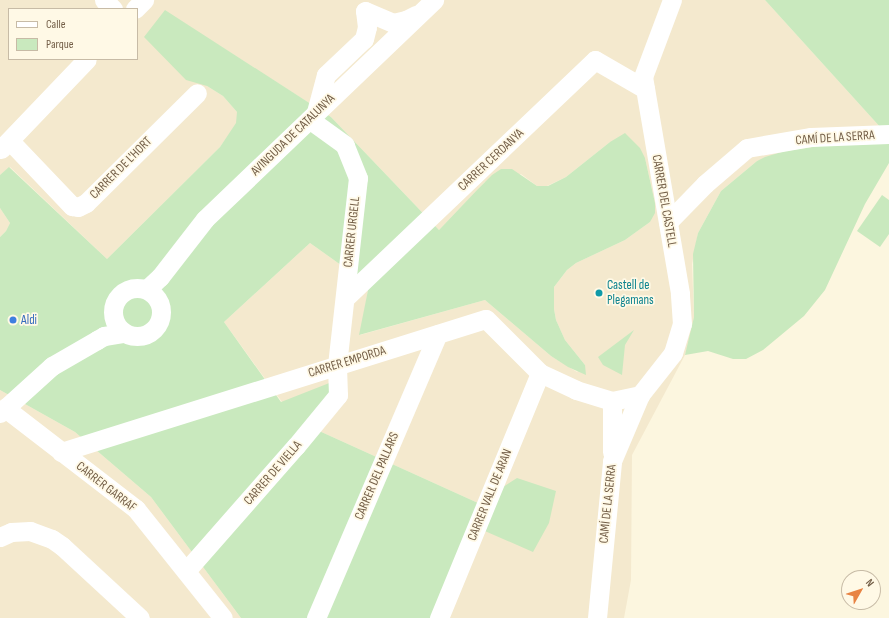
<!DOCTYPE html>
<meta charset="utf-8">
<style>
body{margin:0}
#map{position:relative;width:889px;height:618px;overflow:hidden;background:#fcf6df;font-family:"Sofia Sans Condensed",sans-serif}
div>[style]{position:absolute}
.residential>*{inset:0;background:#f4e9ce}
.green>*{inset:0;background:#c9e9be}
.minor>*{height:19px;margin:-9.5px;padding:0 9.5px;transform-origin:9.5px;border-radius:9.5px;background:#fff}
.minor>.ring{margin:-9.5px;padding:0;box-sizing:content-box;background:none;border:19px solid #fff;border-radius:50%}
.dots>*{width:11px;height:11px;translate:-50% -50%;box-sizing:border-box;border:2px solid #fff9e6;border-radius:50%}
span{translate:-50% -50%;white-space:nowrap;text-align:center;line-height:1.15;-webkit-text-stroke:3.5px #fff9e6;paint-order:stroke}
.street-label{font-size:13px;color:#735e47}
.culture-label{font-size:13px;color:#0d838f}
.left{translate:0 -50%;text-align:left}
.shop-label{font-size:13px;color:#366cbe}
.legend{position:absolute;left:8px;top:8px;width:130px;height:52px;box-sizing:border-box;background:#fff9e6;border:1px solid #c7bba6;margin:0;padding:5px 7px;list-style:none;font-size:12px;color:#735e47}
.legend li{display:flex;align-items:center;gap:8px;height:20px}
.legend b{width:20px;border:1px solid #c7bba6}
.north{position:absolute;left:841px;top:570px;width:40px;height:40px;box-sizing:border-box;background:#fff9e6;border:1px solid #c7bba6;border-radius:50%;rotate:51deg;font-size:11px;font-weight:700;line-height:16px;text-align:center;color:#735e47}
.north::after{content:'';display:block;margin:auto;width:14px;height:18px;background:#e88343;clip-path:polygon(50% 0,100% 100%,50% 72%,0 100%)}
</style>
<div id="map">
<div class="residential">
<div style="clip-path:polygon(evenodd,0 0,765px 0,881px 128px,827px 145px,785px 151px,757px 161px,721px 191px,698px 233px,692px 264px,694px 317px,688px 346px,685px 355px,632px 455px,631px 580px,624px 618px,432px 618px,478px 503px,317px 430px,282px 402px,224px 322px,310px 243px,369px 285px,360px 335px,485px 300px,551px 356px,577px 372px,585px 365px,565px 340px,556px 320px,554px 309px,554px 287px,567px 270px,576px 263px,625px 240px,650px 222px,655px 203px,645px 158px,610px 142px,566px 177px,547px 186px,537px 186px,521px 174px,485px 182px,439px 230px,331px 117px,165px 11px,207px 86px,223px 96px,237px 112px,237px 123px,220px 147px,107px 259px,10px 167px,0 175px,0 0,9px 9px,137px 9px,137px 59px,9px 59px,9px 9px)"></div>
<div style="clip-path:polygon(0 208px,10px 223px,6px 231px,0 237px)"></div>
<div style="clip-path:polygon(0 390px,75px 432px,151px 497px,241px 618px,0 618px)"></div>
</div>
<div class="green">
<div style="clip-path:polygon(765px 0,889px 0,889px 163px,865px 204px,825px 290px,804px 316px,763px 350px,746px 359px,733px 359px,708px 351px,685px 355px,694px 317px,693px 254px,698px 233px,721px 191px,757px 161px,765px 157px,785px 151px,827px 145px,881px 128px)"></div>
<div style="clip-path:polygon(165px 10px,331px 117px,439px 230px,478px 189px,492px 175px,501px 169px,512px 169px,537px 186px,548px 186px,566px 177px,610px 142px,625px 133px,640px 148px,645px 158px,655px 203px,655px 213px,650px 222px,625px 240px,576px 263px,567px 270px,554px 287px,554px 309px,556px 320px,565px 340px,585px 365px,586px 375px,568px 367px,551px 356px,485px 300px,359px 335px,369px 285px,310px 243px,224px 322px,281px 402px,342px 378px,317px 430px,478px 503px,517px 478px,556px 491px,549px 523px,533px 552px,471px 525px,432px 618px,241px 618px,151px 497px,75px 432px,0 390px,0 237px,6px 231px,10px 223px,0 208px,0 175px,9px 167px,107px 259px,220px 147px,236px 123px,237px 112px,223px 96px,207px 86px,186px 80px,144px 37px)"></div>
<div style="clip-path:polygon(882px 195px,889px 200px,889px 234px,880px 247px,857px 231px)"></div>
<div style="clip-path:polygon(634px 330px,625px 345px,622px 375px,603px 365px,598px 357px)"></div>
</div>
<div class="minor">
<div style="left:104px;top:0;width:13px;rotate:45deg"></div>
<div style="left:135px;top:9px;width:13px;rotate:-45deg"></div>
<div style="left:365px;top:11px;width:30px;rotate:23deg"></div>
<div style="left:393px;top:23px;width:13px;rotate:-13deg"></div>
<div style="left:406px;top:20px;width:11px;rotate:-27deg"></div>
<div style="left:316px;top:112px;width:38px;rotate:-75deg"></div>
<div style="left:326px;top:75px;width:52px;rotate:-43.5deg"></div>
<div style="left:364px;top:39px;width:12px;rotate:-76deg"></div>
<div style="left:367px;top:27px;width:16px;rotate:-97deg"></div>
<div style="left:10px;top:141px;width:90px;rotate:46.4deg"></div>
<div style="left:72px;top:206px;width:6px;rotate:9deg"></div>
<div style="left:78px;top:207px;width:9px;rotate:-27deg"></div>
<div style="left:86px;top:203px;width:156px;rotate:-44.7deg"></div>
<div style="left:1px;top:149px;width:124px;rotate:-46.3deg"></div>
<div style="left:668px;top:222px;width:53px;rotate:-45.8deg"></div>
<div style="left:705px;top:184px;width:55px;rotate:-40.6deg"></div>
<div style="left:747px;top:148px;width:65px;rotate:-9.8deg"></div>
<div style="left:811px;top:137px;width:78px;rotate:-2.2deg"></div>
<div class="ring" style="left:113px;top:288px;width:29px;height:29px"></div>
<div style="left:147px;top:289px;width:18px;rotate:-43deg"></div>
<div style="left:160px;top:277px;width:73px;rotate:-52.2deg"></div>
<div style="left:205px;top:219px;width:317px;rotate:-43.7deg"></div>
<div style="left:345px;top:298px;width:345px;rotate:-43.6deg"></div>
<div style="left:595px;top:60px;width:58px;rotate:30.1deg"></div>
<div style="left:612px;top:401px;width:51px;rotate:90deg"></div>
<div style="left:5px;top:408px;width:165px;rotate:37.6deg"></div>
<div style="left:136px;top:509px;width:139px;rotate:51.4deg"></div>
<div style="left:0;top:413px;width:70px;rotate:-42.1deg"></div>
<div style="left:52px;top:366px;width:52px;rotate:-30deg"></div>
<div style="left:97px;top:340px;width:8px;rotate:-30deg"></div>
<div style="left:104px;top:336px;width:20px;rotate:-9deg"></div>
<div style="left:61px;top:452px;width:445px;rotate:-17.4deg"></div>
<div style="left:486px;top:319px;width:76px;rotate:45deg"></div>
<div style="left:540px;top:373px;width:40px;rotate:25deg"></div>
<div style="left:576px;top:390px;width:38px;rotate:17deg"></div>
<div style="left:612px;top:401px;width:29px;rotate:-12deg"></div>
<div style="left:0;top:537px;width:12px;rotate:-24deg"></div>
<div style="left:11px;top:532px;width:19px;rotate:-3deg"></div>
<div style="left:30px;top:531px;width:23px;rotate:20deg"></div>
<div style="left:52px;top:539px;width:12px;rotate:35deg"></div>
<div style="left:62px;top:546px;width:106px;rotate:42.7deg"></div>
<div style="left:186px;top:571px;width:167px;rotate:-48.7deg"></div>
<div style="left:296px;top:446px;width:66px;rotate:-50.5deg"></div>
<div style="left:338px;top:395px;width:30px;rotate:-92deg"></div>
<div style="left:337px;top:365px;width:188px;rotate:-83.6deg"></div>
<div style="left:358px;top:178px;width:35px;rotate:-112deg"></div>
<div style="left:345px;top:145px;width:44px;rotate:-144.2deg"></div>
<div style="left:316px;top:618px;width:309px;rotate:-66.8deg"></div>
<div style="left:439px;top:618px;width:265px;rotate:-67.6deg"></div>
<div style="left:597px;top:618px;width:158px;rotate:-84.5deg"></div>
<div style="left:612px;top:461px;width:72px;rotate:-67deg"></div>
<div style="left:640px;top:395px;width:53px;rotate:-51.8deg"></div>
<div style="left:673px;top:353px;width:30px;rotate:-73deg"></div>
<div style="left:682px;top:324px;width:31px;rotate:-94deg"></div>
<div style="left:680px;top:293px;width:219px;rotate:-99.7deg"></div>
<div style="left:643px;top:77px;width:82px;rotate:-69.4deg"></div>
</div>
<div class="dots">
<div style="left:599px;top:293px;background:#0f9aa8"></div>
<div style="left:13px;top:320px;background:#3f7fe0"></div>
</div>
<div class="street-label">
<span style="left:293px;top:135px;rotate:-44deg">AVINGUDA DE CATALUNYA</span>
<span style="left:835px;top:138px;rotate:-4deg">CAMÍ DE LA SERRA</span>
<span style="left:491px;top:160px;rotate:-43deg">CARRER CERDANYA</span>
<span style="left:121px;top:168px;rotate:-45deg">CARRER DE L'HORT</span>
<span style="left:664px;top:201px;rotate:80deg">CARRER DEL CASTELL</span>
<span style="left:352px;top:232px;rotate:-84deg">CARRER URGELL</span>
<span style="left:347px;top:362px;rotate:-17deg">CARRER EMPORDA</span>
<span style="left:273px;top:473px;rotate:-49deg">CARRER DE VIELLA</span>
<span style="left:377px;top:476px;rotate:-67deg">CARRER DEL PALLARS</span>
<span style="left:106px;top:487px;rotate:38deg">CARRER GARRAF</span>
<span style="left:490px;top:495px;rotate:-68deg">CARRER VALL DE ARAN</span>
<span style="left:608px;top:504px;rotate:-84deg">CAMÍ DE LA SERRA</span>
</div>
<div class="culture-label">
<span class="left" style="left:607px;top:293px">Castell de<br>Plegamans</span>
</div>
<div class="shop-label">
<span class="left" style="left:21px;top:320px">Aldi</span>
</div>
<ul class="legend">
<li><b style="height:5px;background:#fff"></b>Calle</li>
<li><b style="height:11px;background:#c9e9be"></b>Parque</li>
</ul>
<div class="north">N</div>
</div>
